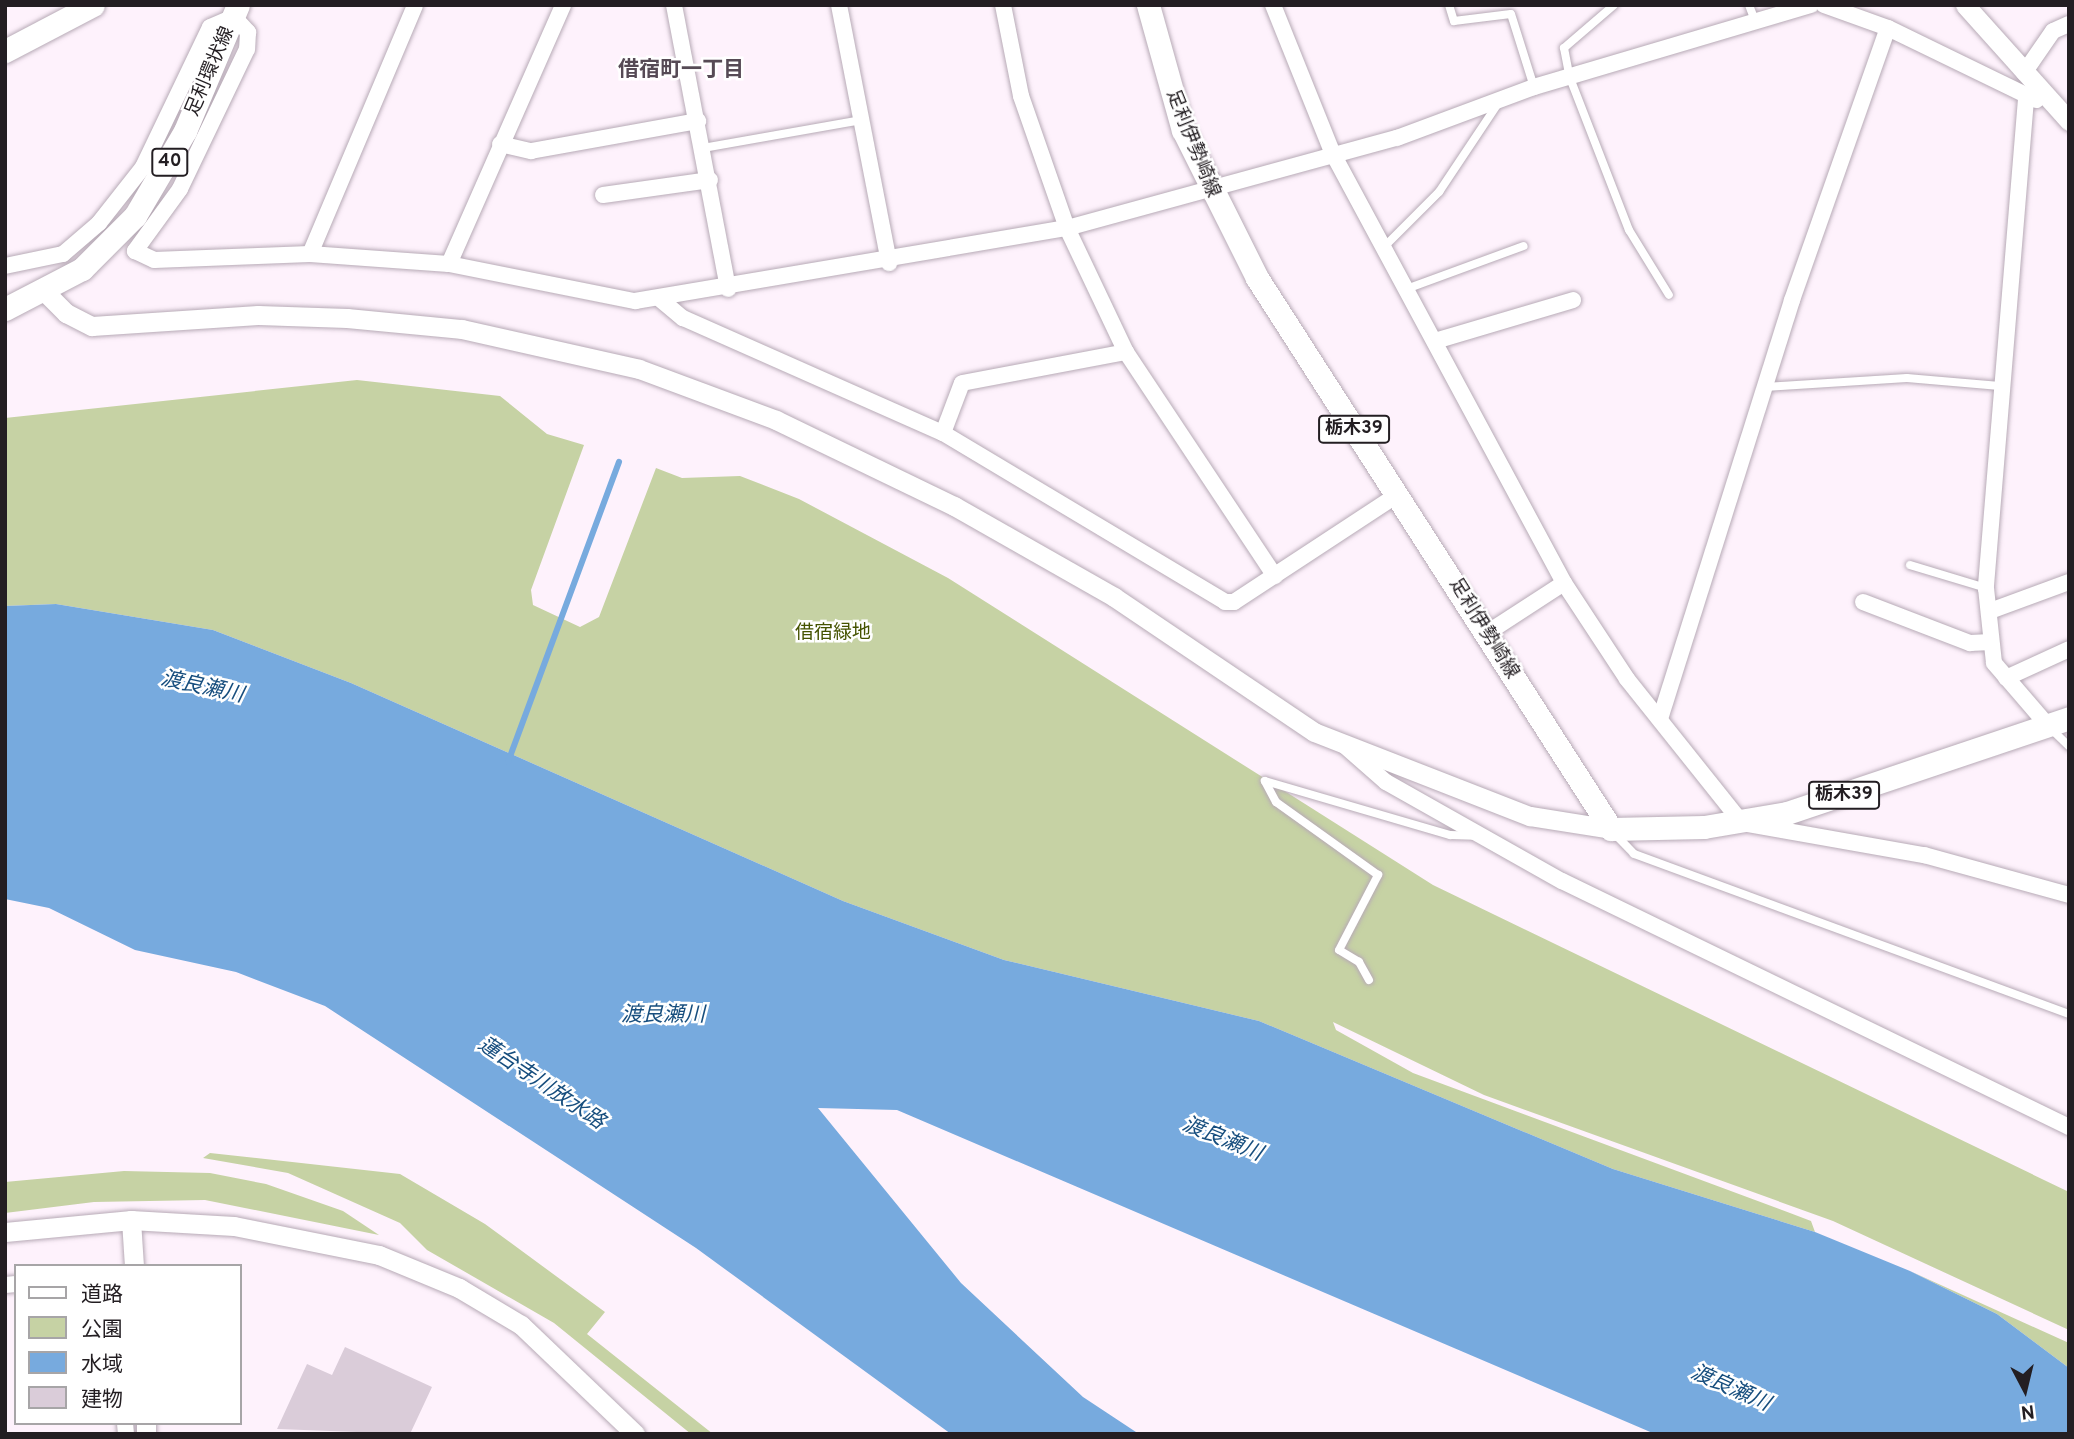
<!DOCTYPE html>
<meta charset="utf-8">
<style>
body{margin:0}
#map{position:relative;width:2074px;height:1439px;overflow:hidden;background:#fef2fc;font-family:Overpass,"Noto Sans JP",sans-serif}
div>[style]{position:absolute}
.green>*{inset:0;background:#c6d2a4}
.water>*{inset:0;background:#77aade}
.stream>*{height:6px;margin:-3px;padding:0 3px;transform-origin:3px;border-radius:3px;background:#77aade}
.building>*{inset:0;background:#daccd9}
.roads{filter:drop-shadow(0 0 2px #b7aab6) drop-shadow(0 0 2px #b7aab6)}
.service>*{height:8px;margin:-4px;padding:0 4px;transform-origin:4px;border-radius:4px;background:#fff}
.minor>*{height:16px;margin:-8px;padding:0 8px;transform-origin:8px;border-radius:8px;background:#fff}
.tertiary>*{height:19px;margin:-9.5px;padding:0 9.5px;transform-origin:9.5px;border-radius:9.5px;background:#fff}
.primary>*{height:23px;margin:-11.5px;padding:0 11.5px;transform-origin:11.5px;border-radius:11.5px;background:#fff}
span{translate:-50% -50%;white-space:nowrap;text-align:center;line-height:1.15;-webkit-text-stroke:5px #fff;paint-order:stroke}
.shield-label span{padding:2px 5px;background:#fff;border:2px solid;border-radius:5px;-webkit-text-stroke-width:0}
.shield-label{font-size:18px;color:#231e22;font-weight:700}
.street-label{font-size:19px;color:#231e22}
.park-label{font-size:19px;color:#455300}
.neighbourhood-label{font-size:21px;color:#564a55;font-weight:700}
.water-label{font-size:21px;color:#174e7e;font-style:italic}
.frame{position:absolute;inset:0;border:7px solid #231e22;pointer-events:none}
.legend{position:absolute;left:14px;top:1264px;width:228px;height:161px;box-sizing:border-box;background:#fff;border:2px solid #a7a5a7;margin:0;padding:9px 12px;list-style:none;font-size:21px;color:#231e22}
.legend li{display:flex;align-items:center;gap:14px;height:35px}
.legend b{width:35px;border:2px solid #a7a5a7}
.north{position:absolute;left:1990px;top:1355px;width:70px;height:70px;-webkit-text-stroke:5px #fff;paint-order:stroke;rotate:173deg;font-size:19px;font-weight:700;line-height:28px;text-align:center;color:#231e22}
.north::after{content:'';display:block;margin:auto;width:24px;height:32px;background:#231e22;clip-path:polygon(50% 0,100% 100%,50% 72%,0 100%)}
</style>
<div id="map">
<div class="green">
<div style="clip-path:polygon(357px 380px,500px 396px,547px 434px,584px 445px,531px 590px,533px 605px,580px 627px,599px 617px,656px 468px,682px 478px,740px 476px,799px 499px,948px 578px,1433px 885px,2069px 1192px,2069px 1330px,1833px 1221px,1484px 1095px,1333px 1022px,1336px 1030px,1413px 1073px,1790px 1213px,1811px 1221px,1815px 1232px,1613px 1169px,1259px 1021px,1004px 960px,843px 901px,351px 683px,213px 630px,56px 604px,5px 606px,5px 418px)"></div>
<div style="clip-path:polygon(210px 1153px,400px 1174px,485px 1224px,605px 1312px,587px 1334px,713px 1434px,691px 1434px,554px 1323px,427px 1250px,400px 1223px,288px 1173px,203px 1158px)"></div>
<div style="clip-path:polygon(124px 1171px,210px 1173px,266px 1184px,343px 1211px,379px 1235px,205px 1200px,94px 1202px,5px 1213px,5px 1182px)"></div>
<div style="clip-path:polygon(1910px 1271px,2069px 1343px,2069px 1368px,1997px 1314px)"></div>
</div>
<div class="water">
<div style="clip-path:polygon(56px 604px,213px 630px,351px 683px,843px 901px,1004px 960px,1259px 1021px,1613px 1169px,1815px 1232px,1910px 1271px,1997px 1314px,2069px 1368px,2069px 1434px,1655px 1434px,897px 1110px,818px 1108px,961px 1283px,1083px 1397px,1139px 1434px,951px 1434px,696px 1248px,325px 1006px,236px 972px,135px 950px,49px 908px,5px 899px,5px 606px)"></div>
</div>
<div class="stream">
<div style="left:508px;top:762px;width:320px;rotate:-69.7deg"></div>
</div>
<div class="building">
<div style="clip-path:polygon(345px 1347px,432px 1387px,410px 1434px,277px 1429px,307px 1364px,332px 1375px)"></div>
</div>
<div class="roads">
<div class="service">
<div style="left:1449px;top:5px;width:17px;rotate:73deg"></div>
<div style="left:1454px;top:21px;width:57px;rotate:-7deg"></div>
<div style="left:1511px;top:14px;width:77px;rotate:72.5deg"></div>
<div style="left:1614px;top:5px;width:66px;rotate:139.3deg"></div>
<div style="left:1564px;top:48px;width:31px;rotate:79deg"></div>
<div style="left:1570px;top:78px;width:163px;rotate:68.8deg"></div>
<div style="left:1629px;top:230px;width:76px;rotate:58.4deg"></div>
<div style="left:1749px;top:5px;width:19px;rotate:69deg"></div>
<div style="left:703px;top:148px;width:161px;rotate:-10deg"></div>
<div style="left:1387px;top:244px;width:74px;rotate:-45deg"></div>
<div style="left:1439px;top:192px;width:108px;rotate:-56.3deg"></div>
<div style="left:1409px;top:288px;width:122px;rotate:-20.1deg"></div>
<div style="left:1765px;top:387px;width:142px;rotate:-3.6deg"></div>
<div style="left:1907px;top:378px;width:93px;rotate:4.9deg"></div>
<div style="left:1910px;top:565px;width:79px;rotate:16.8deg"></div>
<div style="left:2049px;top:727px;width:28px;rotate:44deg"></div>
<div style="left:1613px;top:832px;width:30px;rotate:46deg"></div>
<div style="left:1634px;top:854px;width:463px;rotate:20.2deg"></div>
<div style="left:1369px;top:980px;width:21px;rotate:-119deg"></div>
<div style="left:1359px;top:962px;width:23px;rotate:-149deg"></div>
<div style="left:1339px;top:950px;width:85px;rotate:-62.5deg"></div>
<div style="left:1378px;top:875px;width:125px;rotate:-144.4deg"></div>
<div style="left:1276px;top:802px;width:24px;rotate:-118deg"></div>
<div style="left:1265px;top:781px;width:193px;rotate:16.3deg"></div>
<div style="left:1450px;top:835px;width:25px;rotate:2deg"></div>
</div>
<div class="minor">
<div style="left:674px;top:5px;width:289px;rotate:79.2deg"></div>
<div style="left:839px;top:5px;width:263px;rotate:79deg"></div>
<div style="left:1003px;top:5px;width:93px;rotate:78.8deg"></div>
<div style="left:1021px;top:96px;width:140px;rotate:70.8deg"></div>
<div style="left:1067px;top:228px;width:137px;rotate:64.6deg"></div>
<div style="left:1126px;top:352px;width:269px;rotate:56.4deg"></div>
<div style="left:1273px;top:5px;width:158px;rotate:68.1deg"></div>
<div style="left:1332px;top:152px;width:489px;rotate:61.7deg"></div>
<div style="left:1564px;top:583px;width:115px;rotate:56.7deg"></div>
<div style="left:1627px;top:679px;width:184px;rotate:51.4deg"></div>
<div style="left:1742px;top:823px;width:185px;rotate:10deg"></div>
<div style="left:1924px;top:855px;width:150px;rotate:15.4deg"></div>
<div style="left:1824px;top:5px;width:68px;rotate:19.8deg"></div>
<div style="left:1888px;top:28px;width:165px;rotate:25.9deg"></div>
<div style="left:2024px;top:73px;width:51px;rotate:-55.4deg"></div>
<div style="left:2053px;top:31px;width:17px;rotate:-24deg"></div>
<div style="left:2026px;top:99px;width:491px;rotate:94.7deg"></div>
<div style="left:1986px;top:588px;width:75px;rotate:83.9deg"></div>
<div style="left:1994px;top:663px;width:84px;rotate:49.3deg"></div>
<div style="left:500px;top:144px;width:32px;rotate:13deg"></div>
<div style="left:531px;top:151px;width:170px;rotate:-10.2deg"></div>
<div style="left:603px;top:195px;width:108px;rotate:-8deg"></div>
<div style="left:310px;top:254px;width:270px;rotate:-67.1deg"></div>
<div style="left:449px;top:264px;width:283px;rotate:-66.2deg"></div>
<div style="left:5px;top:266px;width:59px;rotate:-11.7deg"></div>
<div style="left:63px;top:254px;width:48px;rotate:-40.7deg"></div>
<div style="left:99px;top:223px;width:71px;rotate:-51.8deg"></div>
<div style="left:143px;top:167px;width:155px;rotate:-64.4deg"></div>
<div style="left:210px;top:27px;width:26px;rotate:-23deg"></div>
<div style="left:234px;top:17px;width:21px;rotate:47deg"></div>
<div style="left:248px;top:32px;width:17px;rotate:93deg"></div>
<div style="left:247px;top:49px;width:155px;rotate:115.6deg"></div>
<div style="left:180px;top:189px;width:77px;rotate:126deg"></div>
<div style="left:135px;top:251px;width:21px;rotate:25deg"></div>
<div style="left:154px;top:260px;width:156px;rotate:-2.2deg"></div>
<div style="left:310px;top:254px;width:139px;rotate:4.1deg"></div>
<div style="left:449px;top:264px;width:190px;rotate:11.3deg"></div>
<div style="left:635px;top:301px;width:438px;rotate:-9.6deg"></div>
<div style="left:1067px;top:228px;width:342px;rotate:-15.3deg"></div>
<div style="left:1397px;top:138px;width:146px;rotate:-20.4deg"></div>
<div style="left:1534px;top:87px;width:289px;rotate:-16.5deg"></div>
<div style="left:660px;top:299px;width:30px;rotate:40deg"></div>
<div style="left:683px;top:318px;width:284px;rotate:23.9deg"></div>
<div style="left:943px;top:433px;width:329px;rotate:30.9deg"></div>
<div style="left:1225px;top:602px;width:9px"></div>
<div style="left:1234px;top:602px;width:195px;rotate:-33.3deg"></div>
<div style="left:1435px;top:341px;width:144px;rotate:-16.5deg"></div>
<div style="left:943px;top:433px;width:53px;rotate:-69.2deg"></div>
<div style="left:962px;top:383px;width:167px;rotate:-10.7deg"></div>
<div style="left:1863px;top:602px;width:115px;rotate:21deg"></div>
<div style="left:1970px;top:643px;width:21px;rotate:-3deg"></div>
<div style="left:1990px;top:611px;width:84px;rotate:-20.2deg"></div>
<div style="left:1487px;top:633px;width:92px;rotate:-33deg"></div>
<div style="left:2006px;top:678px;width:69px;rotate:-24.7deg"></div>
<div style="left:1660px;top:719px;width:439px;rotate:-72.5deg"></div>
<div style="left:1792px;top:300px;width:288px;rotate:-70.6deg"></div>
<div style="left:1346px;top:747px;width:53px;rotate:41.2deg"></div>
<div style="left:1386px;top:782px;width:202px;rotate:29.4deg"></div>
<div style="left:1562px;top:881px;width:564px;rotate:25.88deg"></div>
<div style="left:5px;top:1285px;width:11px;rotate:-5deg"></div>
<div style="left:125px;top:1423px;width:11px;rotate:85deg"></div>
</div>
<div class="tertiary">
<div style="left:1965px;top:5px;width:156px;rotate:48.1deg"></div>
<div style="left:45px;top:292px;width:30px;rotate:45deg"></div>
<div style="left:66px;top:313px;width:29px;rotate:27deg"></div>
<div style="left:92px;top:326px;width:166px;rotate:-3.8deg"></div>
<div style="left:258px;top:315px;width:89px;rotate:1.9deg"></div>
<div style="left:347px;top:318px;width:116px;rotate:5.5deg"></div>
<div style="left:462px;top:329px;width:181px;rotate:12.7deg"></div>
<div style="left:639px;top:369px;width:146px;rotate:20.4deg"></div>
<div style="left:776px;top:420px;width:198px;rotate:25.8deg"></div>
<div style="left:954px;top:506px;width:184px;rotate:29.6deg"></div>
<div style="left:1114px;top:597px;width:241px;rotate:34deg"></div>
<div style="left:1314px;top:732px;width:232px;rotate:21.3deg"></div>
<div style="left:1530px;top:816px;width:82px;rotate:9.1deg"></div>
<div style="left:131px;top:1220px;width:46px;rotate:86.3deg"></div>
<div style="left:5px;top:1232px;width:127px;rotate:-5.4deg"></div>
<div style="left:131px;top:1220px;width:103px;rotate:3.3deg"></div>
<div style="left:234px;top:1226px;width:148px;rotate:11.3deg"></div>
<div style="left:379px;top:1255px;width:87px;rotate:22.4deg"></div>
<div style="left:459px;top:1288px;width:72px;rotate:30.8deg"></div>
<div style="left:521px;top:1325px;width:158px;rotate:43.7deg"></div>
<div style="left:146px;top:1423px;width:11px;rotate:90deg"></div>
</div>
<div class="primary">
<div style="left:1148px;top:5px;width:130px;rotate:74.4deg"></div>
<div style="left:1183px;top:130px;width:165px;rotate:63.4deg"></div>
<div style="left:1257px;top:278px;width:655px;rotate:57.28deg"></div>
<div style="left:1611px;top:829px;width:93px;rotate:-1.2deg"></div>
<div style="left:1704px;top:827px;width:84px;rotate:-9.6deg"></div>
<div style="left:1787px;top:813px;width:298px;rotate:-18.6deg"></div>
<div style="left:5px;top:51px;width:99px;rotate:-27.6deg"></div>
<div style="left:5px;top:309px;width:87px;rotate:-27.5deg"></div>
<div style="left:82px;top:269px;width:75px;rotate:-45deg"></div>
<div style="left:135px;top:216px;width:99px;rotate:-59.5deg"></div>
<div style="left:185px;top:131px;width:137px;rotate:-67.2deg"></div>
</div>
</div>
<div class="shield-label">
<span style="left:170px;top:162px">40</span>
<span style="left:1354px;top:429px">栃木39</span>
<span style="left:1844px;top:795px">栃木39</span>
</div>
<div class="street-label">
<span style="left:211px;top:72px;rotate:-67deg">足利環状線</span>
<span style="left:1192px;top:144px;rotate:68deg">足利伊勢崎線</span>
<span style="left:1483px;top:629px;rotate:58deg">足利伊勢崎線</span>
</div>
<div class="park-label">
<span style="left:833px;top:634px">借宿緑地</span>
</div>
<div class="neighbourhood-label">
<span style="left:681px;top:71px">借宿町一丁目</span>
</div>
<div class="water-label">
<span style="left:202px;top:688px;rotate:12deg">渡良瀬川</span>
<span style="left:663px;top:1016px">渡良瀬川</span>
<span style="left:541px;top:1084px;rotate:34deg">蓮台寺川放水路</span>
<span style="left:1222px;top:1140px;rotate:22deg">渡良瀬川</span>
<span style="left:1730px;top:1389px;rotate:24deg">渡良瀬川</span>
</div>
<div class="frame"></div>
<ul class="legend">
<li><b style="height:9px;background:#fff"></b>道路</li>
<li><b style="height:19px;background:#c6d2a4"></b>公園</li>
<li><b style="height:19px;background:#77aade"></b>水域</li>
<li><b style="height:19px;background:#daccd9"></b>建物</li>
</ul>
<div class="north">N</div>
</div>
